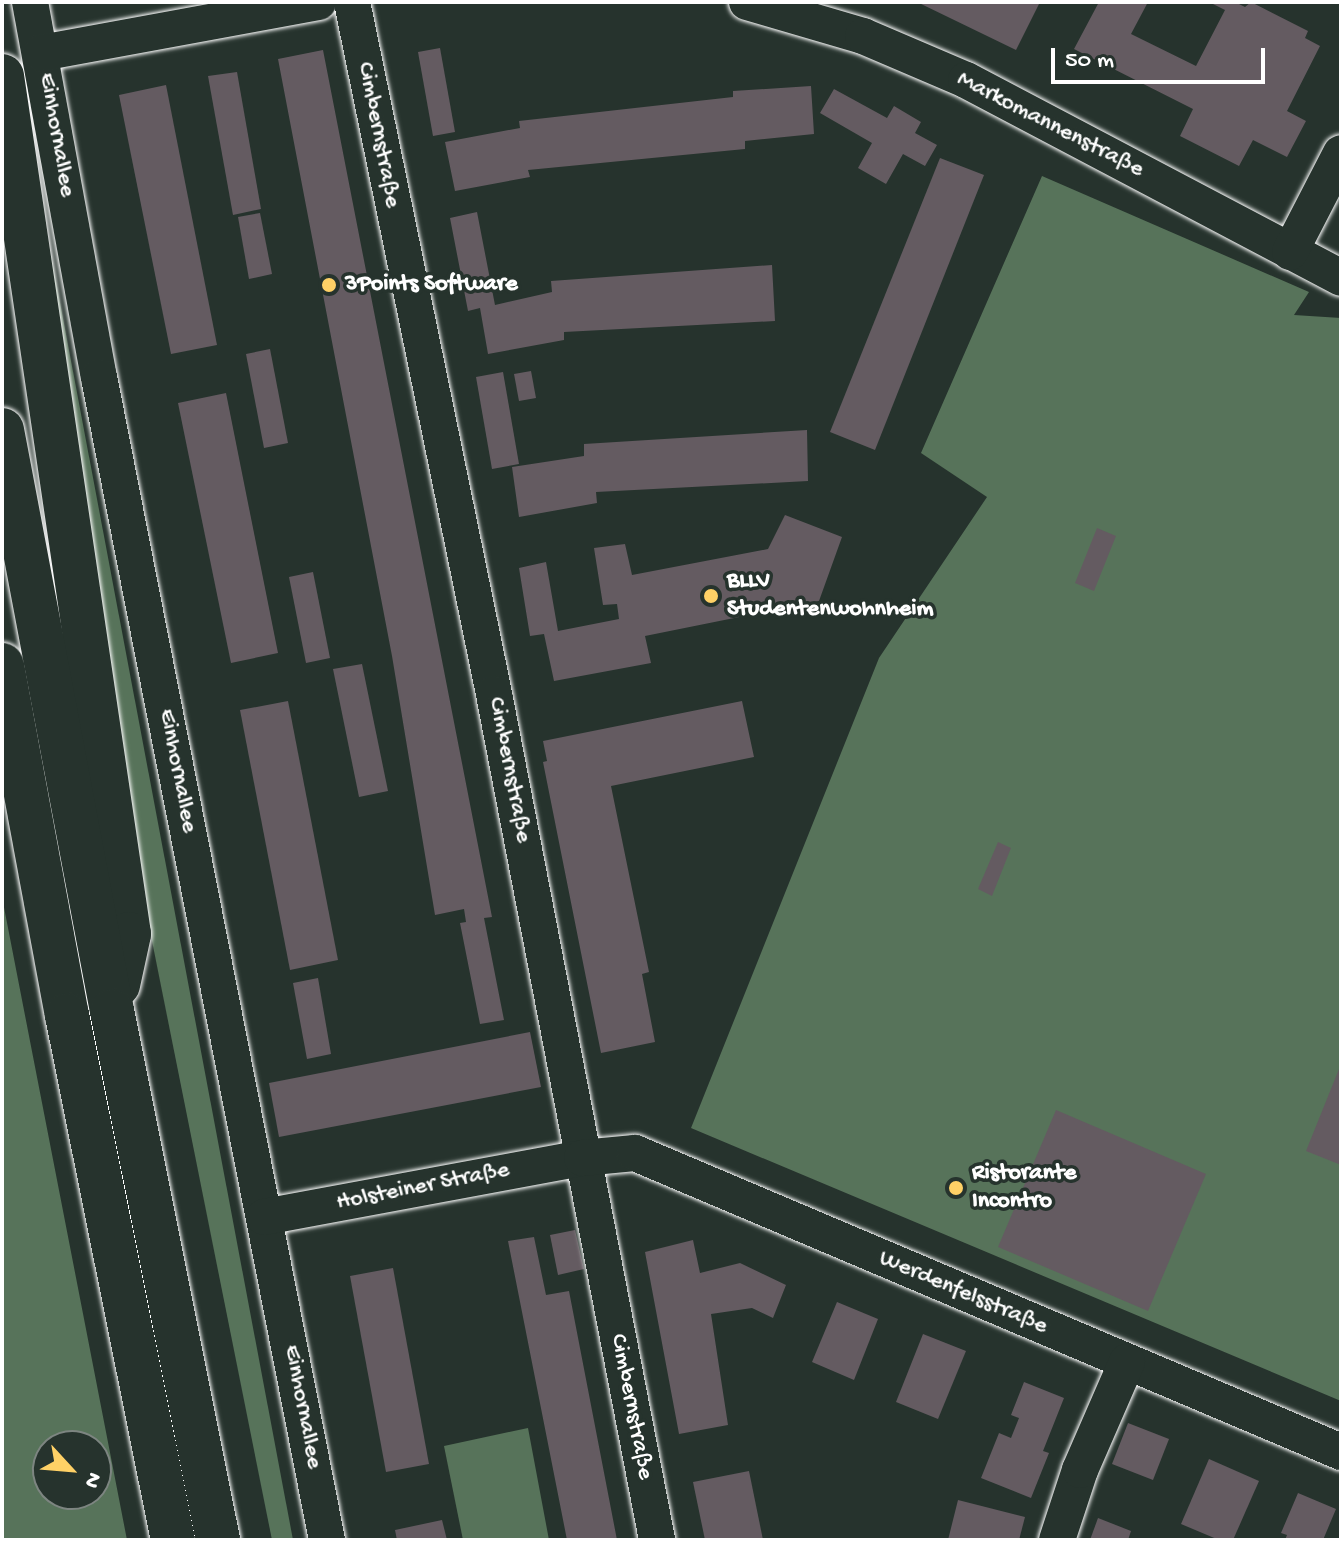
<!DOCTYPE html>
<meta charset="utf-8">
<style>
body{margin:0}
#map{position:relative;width:1343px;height:1542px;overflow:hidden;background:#26332d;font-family:"Gochi Hand",sans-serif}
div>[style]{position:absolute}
.green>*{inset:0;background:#57735a}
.building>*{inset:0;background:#645b61}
.roads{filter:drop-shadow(0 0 2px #fff) drop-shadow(0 0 2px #fff)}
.minor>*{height:36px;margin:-18px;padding:0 18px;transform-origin:18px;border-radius:18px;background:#26332d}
.highway>*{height:44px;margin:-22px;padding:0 22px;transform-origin:22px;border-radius:22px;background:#26332d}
.dots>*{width:22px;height:22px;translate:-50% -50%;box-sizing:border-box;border:4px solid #26332d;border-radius:50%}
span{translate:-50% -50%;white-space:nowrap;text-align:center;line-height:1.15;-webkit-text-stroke:7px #26332d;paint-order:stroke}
.street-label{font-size:24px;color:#fff}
.poi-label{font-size:24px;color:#fff;font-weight:700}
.left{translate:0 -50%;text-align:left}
.frame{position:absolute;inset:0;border:4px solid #fff;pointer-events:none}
.north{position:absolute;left:32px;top:1430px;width:80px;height:80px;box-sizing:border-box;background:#26332d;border:2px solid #7d8581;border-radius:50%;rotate:116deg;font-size:22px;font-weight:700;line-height:32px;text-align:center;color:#fff}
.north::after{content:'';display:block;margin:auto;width:28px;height:36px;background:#ffd166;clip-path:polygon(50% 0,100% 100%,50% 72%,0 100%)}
.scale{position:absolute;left:1051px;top:48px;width:214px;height:36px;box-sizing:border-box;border:4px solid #fff;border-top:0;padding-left:10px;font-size:24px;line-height:28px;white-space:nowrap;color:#fff;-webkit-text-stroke:6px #26332d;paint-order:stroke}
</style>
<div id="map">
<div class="green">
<div style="clip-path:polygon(33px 159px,293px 1540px,272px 1540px,134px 851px)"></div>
<div style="clip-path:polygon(1042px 176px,1309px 292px,1294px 315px,1341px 318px,1341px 1401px,691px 1128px,879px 658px,987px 497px,921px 453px)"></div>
<div style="clip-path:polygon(evenodd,2px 897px,127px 1540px,2px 1540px,2px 897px,48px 1446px,96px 1446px,96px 1494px,48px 1494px,48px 1446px)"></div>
<div style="clip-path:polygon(528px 1428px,549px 1540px,463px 1540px,444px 1446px)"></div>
</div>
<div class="building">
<div style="clip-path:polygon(917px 2px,1040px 2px,1016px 50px)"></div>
<div style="clip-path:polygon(1099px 2px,1148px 2px,1131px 34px,1196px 66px,1225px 10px,1209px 2px,1235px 2px,1245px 7px,1251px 2px,1308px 31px,1305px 38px,1320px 46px,1287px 111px,1306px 121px,1287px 157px,1253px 140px,1239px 166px,1180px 136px,1193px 109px,1074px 49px)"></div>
<div style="clip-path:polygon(440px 48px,455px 132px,433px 136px,418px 52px)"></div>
<div style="clip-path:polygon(323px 50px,492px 917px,484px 918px,504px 1020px,480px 1024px,460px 923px,466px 922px,464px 909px,435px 915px,392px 656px,278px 59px)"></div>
<div style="clip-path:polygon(237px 72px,261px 209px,233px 215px,208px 76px)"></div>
<div style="clip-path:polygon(166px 85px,217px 345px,171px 354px,119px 95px)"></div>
<div style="clip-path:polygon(811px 86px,814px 134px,745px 141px,745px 149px,528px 170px,530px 177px,455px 191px,445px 142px,520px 128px,519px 121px,733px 97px,733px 91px)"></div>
<div style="clip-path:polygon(834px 89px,887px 118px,894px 106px,921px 122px,915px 133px,937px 145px,925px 166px,903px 154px,886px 184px,858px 168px,872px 143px,820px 113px)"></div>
<div style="clip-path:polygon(940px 158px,984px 175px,875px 450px,830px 432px)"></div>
<div style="clip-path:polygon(477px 212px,495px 305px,552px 292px,551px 281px,772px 265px,775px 321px,564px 332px,564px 340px,488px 354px,480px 308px,468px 311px,450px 218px)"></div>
<div style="clip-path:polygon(260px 213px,272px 274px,249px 279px,238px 217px)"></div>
<div style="clip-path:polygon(270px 349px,288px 443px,264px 448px,246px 354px)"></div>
<div style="clip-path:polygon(531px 371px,536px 398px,519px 401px,514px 374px)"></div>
<div style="clip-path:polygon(503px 372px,519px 464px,492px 469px,476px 377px)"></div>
<div style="clip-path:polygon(226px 393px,278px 653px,231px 663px,178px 403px)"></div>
<div style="clip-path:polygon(807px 430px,808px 481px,596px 492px,597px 503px,519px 517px,512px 467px,584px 456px,584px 444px)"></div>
<div style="clip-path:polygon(785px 515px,842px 537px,819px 601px,645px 636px,651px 663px,554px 681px,544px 634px,530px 636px,519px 568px,546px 562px,558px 631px,619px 619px,617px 604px,603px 605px,594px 548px,625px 544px,632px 575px,768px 549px)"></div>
<div style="clip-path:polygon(1097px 528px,1116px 536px,1094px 591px,1075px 583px)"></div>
<div style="clip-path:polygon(313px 572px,330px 658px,306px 663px,289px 577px)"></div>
<div style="clip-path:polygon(362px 664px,388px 791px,359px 797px,333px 669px)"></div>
<div style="clip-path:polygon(288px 701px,338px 960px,290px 970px,240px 710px)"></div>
<div style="clip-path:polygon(742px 701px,754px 757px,611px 786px,649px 972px,642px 974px,655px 1042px,601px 1053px,543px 762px,547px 761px,543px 741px)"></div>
<div style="clip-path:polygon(998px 842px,1011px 848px,992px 896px,978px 889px)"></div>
<div style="clip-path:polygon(318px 978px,331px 1054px,307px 1059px,293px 983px)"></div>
<div style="clip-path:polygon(530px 1032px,541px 1087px,279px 1137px,269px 1083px)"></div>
<div style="clip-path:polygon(1341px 1064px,1341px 1165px,1306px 1151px)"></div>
<div style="clip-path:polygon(1056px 1110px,1206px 1174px,1148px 1311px,998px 1247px)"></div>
<div style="clip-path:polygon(575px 1230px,584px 1269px,558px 1275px,550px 1235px)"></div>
<div style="clip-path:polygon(534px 1237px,546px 1295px,569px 1291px,617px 1540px,567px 1540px,508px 1241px)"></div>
<div style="clip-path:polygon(693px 1240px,700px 1273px,740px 1263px,786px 1285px,773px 1318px,752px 1308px,711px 1314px,728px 1425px,679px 1434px,645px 1252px)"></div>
<div style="clip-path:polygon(393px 1268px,429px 1464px,386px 1472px,350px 1276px)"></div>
<div style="clip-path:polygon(837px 1302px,878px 1319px,854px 1380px,812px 1362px)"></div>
<div style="clip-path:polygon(923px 1334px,966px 1351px,938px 1419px,896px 1402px)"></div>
<div style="clip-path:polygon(1024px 1382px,1064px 1398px,1043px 1451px,1049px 1453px,1031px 1498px,981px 1478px,999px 1433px,1011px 1438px,1019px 1418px,1011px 1415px)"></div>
<div style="clip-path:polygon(1128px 1423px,1169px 1439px,1153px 1480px,1112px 1464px)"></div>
<div style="clip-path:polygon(1209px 1459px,1259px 1481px,1233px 1540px,1219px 1540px,1181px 1524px)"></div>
<div style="clip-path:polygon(749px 1471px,763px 1540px,705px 1540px,693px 1482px)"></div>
<div style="clip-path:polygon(1298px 1493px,1336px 1509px,1323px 1540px,1285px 1540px,1287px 1535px,1281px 1533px)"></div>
<div style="clip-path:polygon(958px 1500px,1025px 1517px,1019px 1540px,948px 1540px)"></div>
<div style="clip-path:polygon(1098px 1518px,1131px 1531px,1128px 1540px,1090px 1540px)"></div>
<div style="clip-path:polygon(442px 1520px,447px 1540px,397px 1540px,395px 1530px)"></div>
</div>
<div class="roads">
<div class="minor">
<div style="left:30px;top:2px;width:381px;rotate:79.6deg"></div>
<div style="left:99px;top:377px;width:1185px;rotate:78.91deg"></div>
<div style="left:352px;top:2px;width:706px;rotate:78.4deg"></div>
<div style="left:494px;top:694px;width:862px;rotate:79.09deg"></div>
<div style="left:747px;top:2px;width:121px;rotate:16.3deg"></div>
<div style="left:863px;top:36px;width:112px;rotate:23.1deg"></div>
<div style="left:966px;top:80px;width:424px;rotate:27.8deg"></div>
<div style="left:41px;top:53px;width:282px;rotate:-10.4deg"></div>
<div style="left:1290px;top:252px;width:111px;rotate:-62.7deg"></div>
<div style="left:264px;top:1217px;width:323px;rotate:-10.5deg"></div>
<div style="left:582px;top:1158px;width:53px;rotate:-5.4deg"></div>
<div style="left:635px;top:1153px;width:767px;rotate:22.95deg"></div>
<div style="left:1057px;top:1540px;width:74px;rotate:-71.8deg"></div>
<div style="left:1080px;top:1470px;width:118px;rotate:-66.5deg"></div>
</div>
<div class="highway">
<div style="left:2px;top:76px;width:867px;rotate:81.58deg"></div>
<div style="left:129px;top:934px;width:52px;rotate:102.2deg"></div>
<div style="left:2px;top:430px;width:591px;rotate:79.28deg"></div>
<div style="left:112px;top:1011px;width:540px;rotate:78.67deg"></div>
<div style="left:2px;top:665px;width:356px;rotate:79.5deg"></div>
<div style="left:67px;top:1015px;width:536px;rotate:78.59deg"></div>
</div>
</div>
<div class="dots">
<div style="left:329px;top:285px;background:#ffd166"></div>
<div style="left:711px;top:596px;background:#ffd166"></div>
<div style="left:956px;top:1188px;background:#ffd166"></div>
</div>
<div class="street-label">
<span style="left:1050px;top:125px;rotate:27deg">Markomannenstraße</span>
<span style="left:56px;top:135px;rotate:80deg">Einhornallee</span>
<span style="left:378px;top:135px;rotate:79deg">Cimbernstraße</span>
<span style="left:509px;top:770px;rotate:79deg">Cimbernstraße</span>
<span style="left:177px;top:771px;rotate:79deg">Einhornallee</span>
<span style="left:423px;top:1187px;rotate:-11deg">Holsteiner Straße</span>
<span style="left:963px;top:1293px;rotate:23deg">Werdenfelsstraße</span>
<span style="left:302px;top:1407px;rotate:79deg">Einhornallee</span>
<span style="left:631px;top:1407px;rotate:79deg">Cimbernstraße</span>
</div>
<div class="poi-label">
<span class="left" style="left:345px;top:285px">3Points Software</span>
<span class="left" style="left:727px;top:596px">BLLV<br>Studentenwohnheim</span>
<span class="left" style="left:972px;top:1188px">Ristorante<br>Incontro</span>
</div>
<div class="frame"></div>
<div class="north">N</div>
<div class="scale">50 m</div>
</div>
